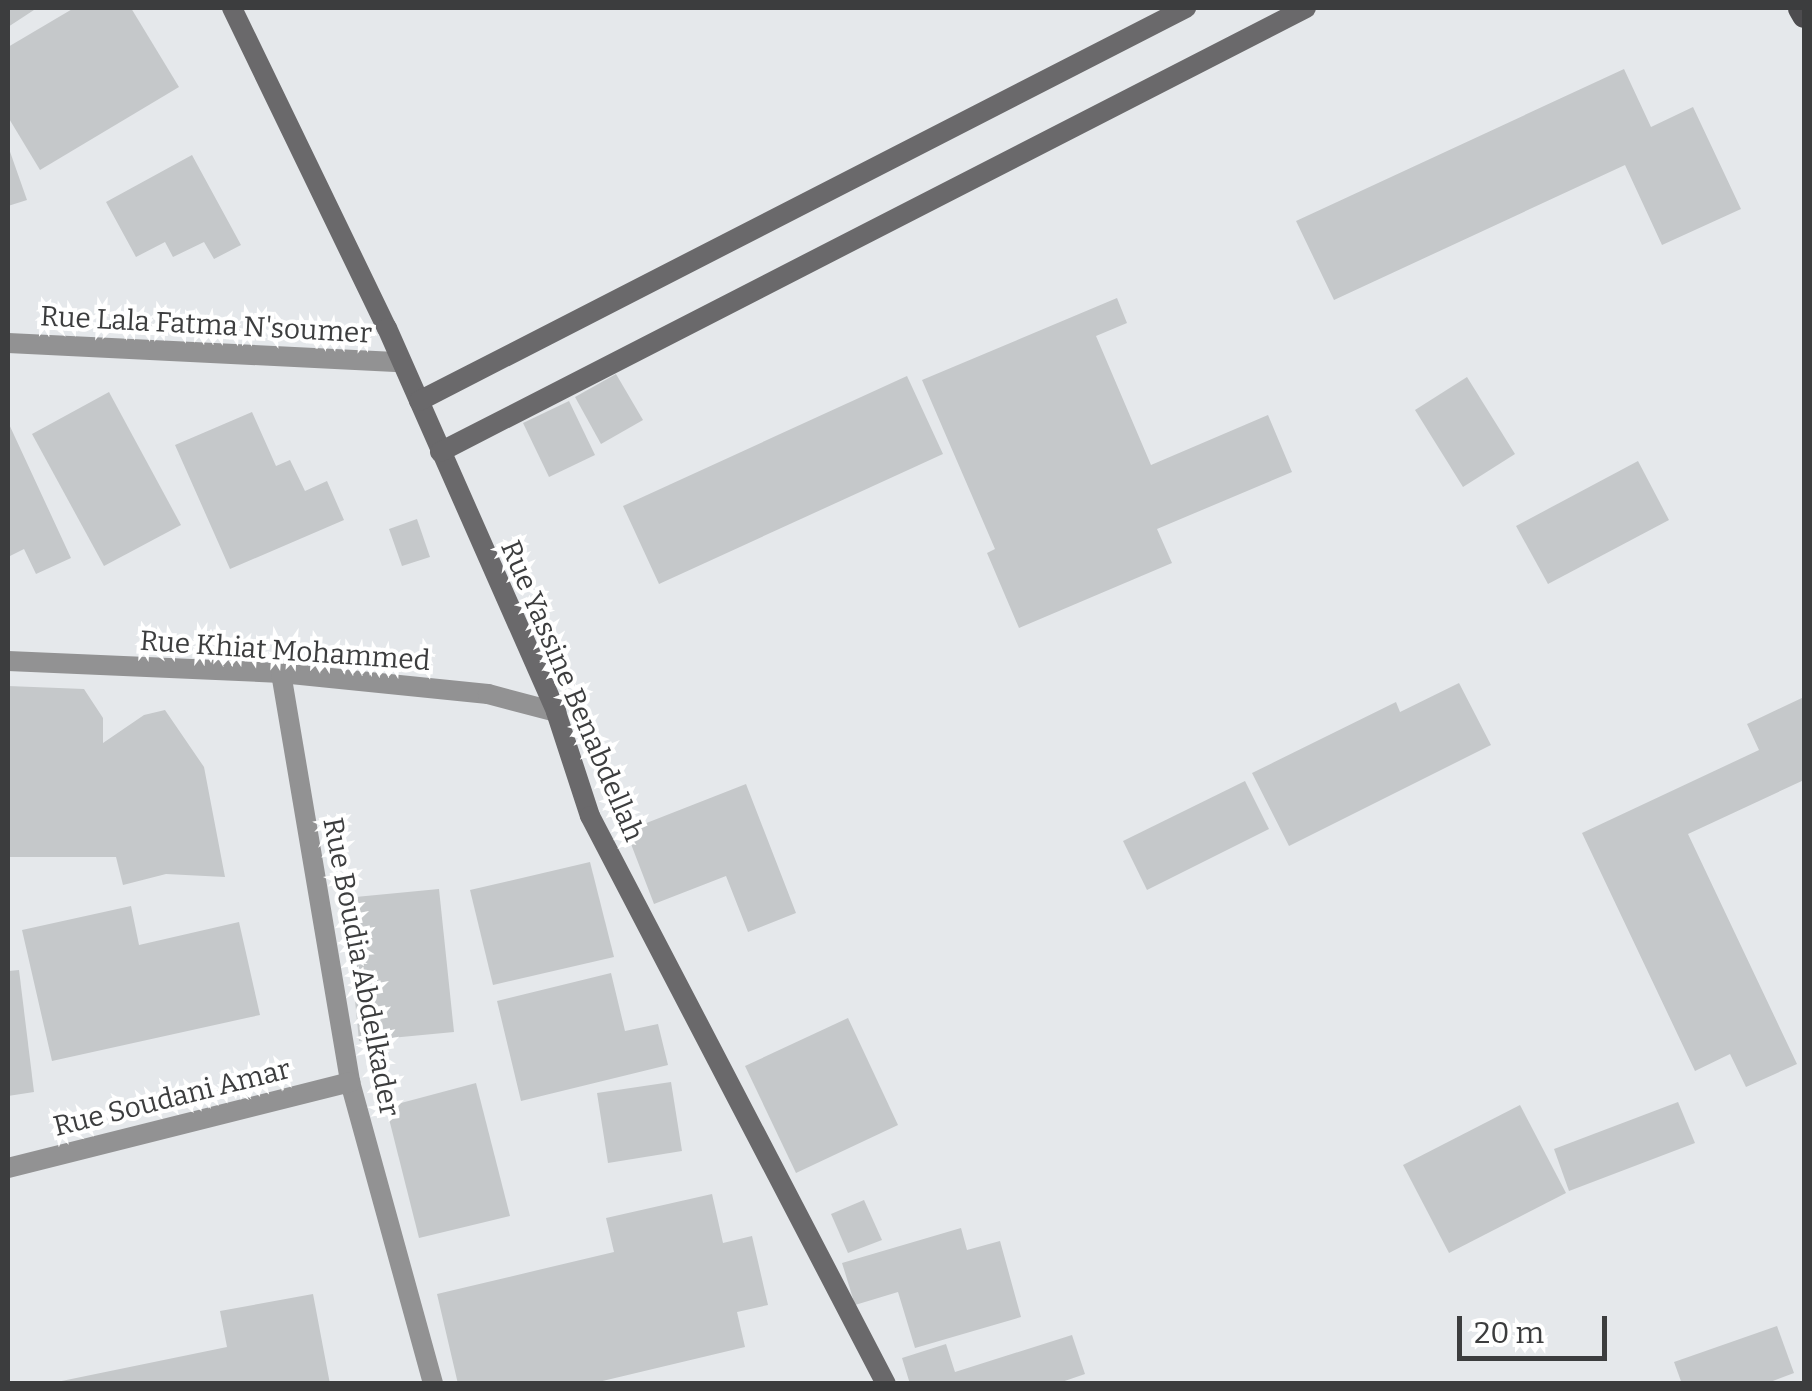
<!DOCTYPE html>
<style>
body{margin:0}
#map{position:relative;width:1812px;height:1391px;overflow:hidden;background:#e5e8eb;font-family:Bitter,serif}
div>[style]{position:absolute}
.building>*{inset:0;background:#c5c8ca}
.street>*{height:20px;margin:-10px;padding:0 10px;transform-origin:10px;border-radius:10px;background:#929293}
.secondary>*{height:20px;margin:-10px;padding:0 10px;transform-origin:10px;border-radius:10px;background:#6a696b}
.primary>*{height:25px;margin:-12.5px;padding:0 12.5px;transform-origin:12.5px;border-radius:12.5px;background:#4d4c4f}
span{translate:-50% -50%;white-space:nowrap;text-align:center;line-height:1.15;-webkit-text-stroke:8px #fff;paint-order:stroke}
.street-label{font-size:28px;color:#3c3d3e}
.frame{position:absolute;inset:0;border:10px solid #3c3d3e;pointer-events:none}
.scale{position:absolute;left:1457px;top:1316px;width:150px;height:45px;box-sizing:border-box;border:5px solid #3c3d3e;border-top:0;padding-left:12px;font-size:30px;line-height:35px;white-space:nowrap;color:#3c3d3e;-webkit-text-stroke:8px #fff;paint-order:stroke}
</style>
<div id="map">
<div class="building">
<div style="clip-path:polygon(8px 8px,37px 8px,8px 27px)"></div>
<div style="clip-path:polygon(74px 8px,131px 8px,179px 87px,40px 170px,8px 117px,8px 47px)"></div>
<div style="clip-path:polygon(1624px 69px,1651px 127px,1693px 107px,1741px 209px,1662px 245px,1625px 165px,1334px 300px,1296px 221px)"></div>
<div style="clip-path:polygon(8px 146px,27px 200px,8px 206px)"></div>
<div style="clip-path:polygon(192px 155px,241px 245px,214px 259px,204px 242px,173px 257px,165px 242px,136px 257px,106px 202px)"></div>
<div style="clip-path:polygon(1117px 298px,1127px 323px,1096px 336px,1151px 465px,1268px 415px,1292px 472px,1157px 529px,1172px 563px,1019px 628px,987px 553px,995px 549px,922px 380px)"></div>
<div style="clip-path:polygon(616px 374px,643px 420px,601px 444px,575px 397px)"></div>
<div style="clip-path:polygon(907px 376px,943px 454px,659px 584px,623px 506px)"></div>
<div style="clip-path:polygon(1467px 377px,1515px 454px,1463px 487px,1415px 410px)"></div>
<div style="clip-path:polygon(109px 392px,181px 525px,104px 566px,32px 434px)"></div>
<div style="clip-path:polygon(569px 401px,595px 455px,549px 477px,523px 423px)"></div>
<div style="clip-path:polygon(252px 412px,276px 466px,290px 460px,305px 491px,327px 481px,344px 520px,230px 569px,175px 445px)"></div>
<div style="clip-path:polygon(8px 422px,71px 558px,36px 574px,24px 549px,8px 557px)"></div>
<div style="clip-path:polygon(1638px 461px,1669px 520px,1548px 584px,1516px 526px)"></div>
<div style="clip-path:polygon(417px 519px,430px 557px,402px 566px,389px 529px)"></div>
<div style="clip-path:polygon(1459px 683px,1491px 745px,1289px 846px,1252px 773px,1396px 702px,1400px 712px)"></div>
<div style="clip-path:polygon(8px 686px,84px 689px,103px 718px,103px 743px,144px 715px,165px 710px,204px 767px,225px 877px,166px 874px,123px 885px,116px 857px,8px 857px)"></div>
<div style="clip-path:polygon(1804px 697px,1804px 780px,1688px 834px,1797px 1064px,1746px 1087px,1730px 1054px,1695px 1071px,1582px 833px,1759px 750px,1747px 724px)"></div>
<div style="clip-path:polygon(1245px 781px,1269px 829px,1147px 890px,1123px 841px)"></div>
<div style="clip-path:polygon(746px 784px,796px 913px,748px 932px,726px 876px,654px 904px,626px 831px)"></div>
<div style="clip-path:polygon(590px 862px,614px 957px,493px 985px,470px 890px)"></div>
<div style="clip-path:polygon(439px 889px,454px 1032px,359px 1041px,345px 898px)"></div>
<div style="clip-path:polygon(131px 906px,139px 945px,239px 922px,260px 1015px,52px 1061px,22px 930px)"></div>
<div style="clip-path:polygon(19px 970px,34px 1092px,8px 1096px,8px 971px)"></div>
<div style="clip-path:polygon(611px 973px,625px 1031px,658px 1024px,668px 1065px,521px 1101px,497px 1001px)"></div>
<div style="clip-path:polygon(848px 1018px,898px 1125px,796px 1173px,745px 1066px)"></div>
<div style="clip-path:polygon(671px 1082px,682px 1151px,608px 1163px,597px 1093px)"></div>
<div style="clip-path:polygon(476px 1083px,510px 1216px,419px 1238px,386px 1107px)"></div>
<div style="clip-path:polygon(1678px 1102px,1695px 1143px,1569px 1191px,1554px 1149px)"></div>
<div style="clip-path:polygon(1520px 1105px,1566px 1193px,1449px 1253px,1403px 1165px)"></div>
<div style="clip-path:polygon(712px 1194px,723px 1243px,752px 1236px,768px 1305px,737px 1312px,745px 1347px,590px 1384px,458px 1384px,437px 1294px,614px 1252px,606px 1218px)"></div>
<div style="clip-path:polygon(864px 1200px,882px 1240px,848px 1253px,831px 1214px)"></div>
<div style="clip-path:polygon(961px 1228px,967px 1250px,1000px 1241px,1021px 1317px,915px 1348px,898px 1292px,855px 1305px,842px 1263px)"></div>
<div style="clip-path:polygon(313px 1294px,330px 1384px,47px 1384px,227px 1347px,220px 1311px)"></div>
<div style="clip-path:polygon(1777px 1326px,1794px 1373px,1765px 1384px,1682px 1384px,1674px 1362px)"></div>
<div style="clip-path:polygon(1072px 1335px,1085px 1374px,1056px 1384px,910px 1384px,902px 1358px,946px 1344px,955px 1372px)"></div>
</div>
<div class="street">
<div style="left:8px;top:343px;width:393px;rotate:2.8deg"></div>
<div style="left:8px;top:661px;width:273px;rotate:2.5deg"></div>
<div style="left:281px;top:673px;width:208px;rotate:5.8deg"></div>
<div style="left:488px;top:694px;width:70px;rotate:14.8deg"></div>
<div style="left:281px;top:673px;width:415px;rotate:80.4deg"></div>
<div style="left:350px;top:1082px;width:313px;rotate:74.6deg"></div>
<div style="left:8px;top:1168px;width:353px;rotate:-14.1deg"></div>
</div>
<div class="secondary">
<div style="left:232px;top:8px;width:356px;rotate:64.2deg"></div>
<div style="left:387px;top:328px;width:420px;rotate:66.2deg"></div>
<div style="left:556px;top:712px;width:109px;rotate:71.9deg"></div>
<div style="left:590px;top:816px;width:640px;rotate:62.47deg"></div>
<div style="left:419px;top:401px;width:862px;rotate:-27.13deg"></div>
<div style="left:440px;top:452px;width:973px;rotate:-27.14deg"></div>
</div>
<div class="primary">
<div style="left:1800px;top:8px;width:8px;rotate:60deg"></div>
</div>
<div class="street-label">
<span style="left:206px;top:325px;rotate:3deg">Rue Lala Fatma N'soumer</span>
<span style="left:285px;top:651px;rotate:4deg">Rue Khiat Mohammed</span>
<span style="left:572px;top:691px;rotate:67deg">Rue Yassine Benabdellah</span>
<span style="left:361px;top:967px;rotate:79deg">Rue Boudia Abdelkader</span>
<span style="left:172px;top:1098px;rotate:-14deg">Rue Soudani Amar</span>
</div>
<div class="frame"></div>
<div class="scale">20 m</div>
</div>
